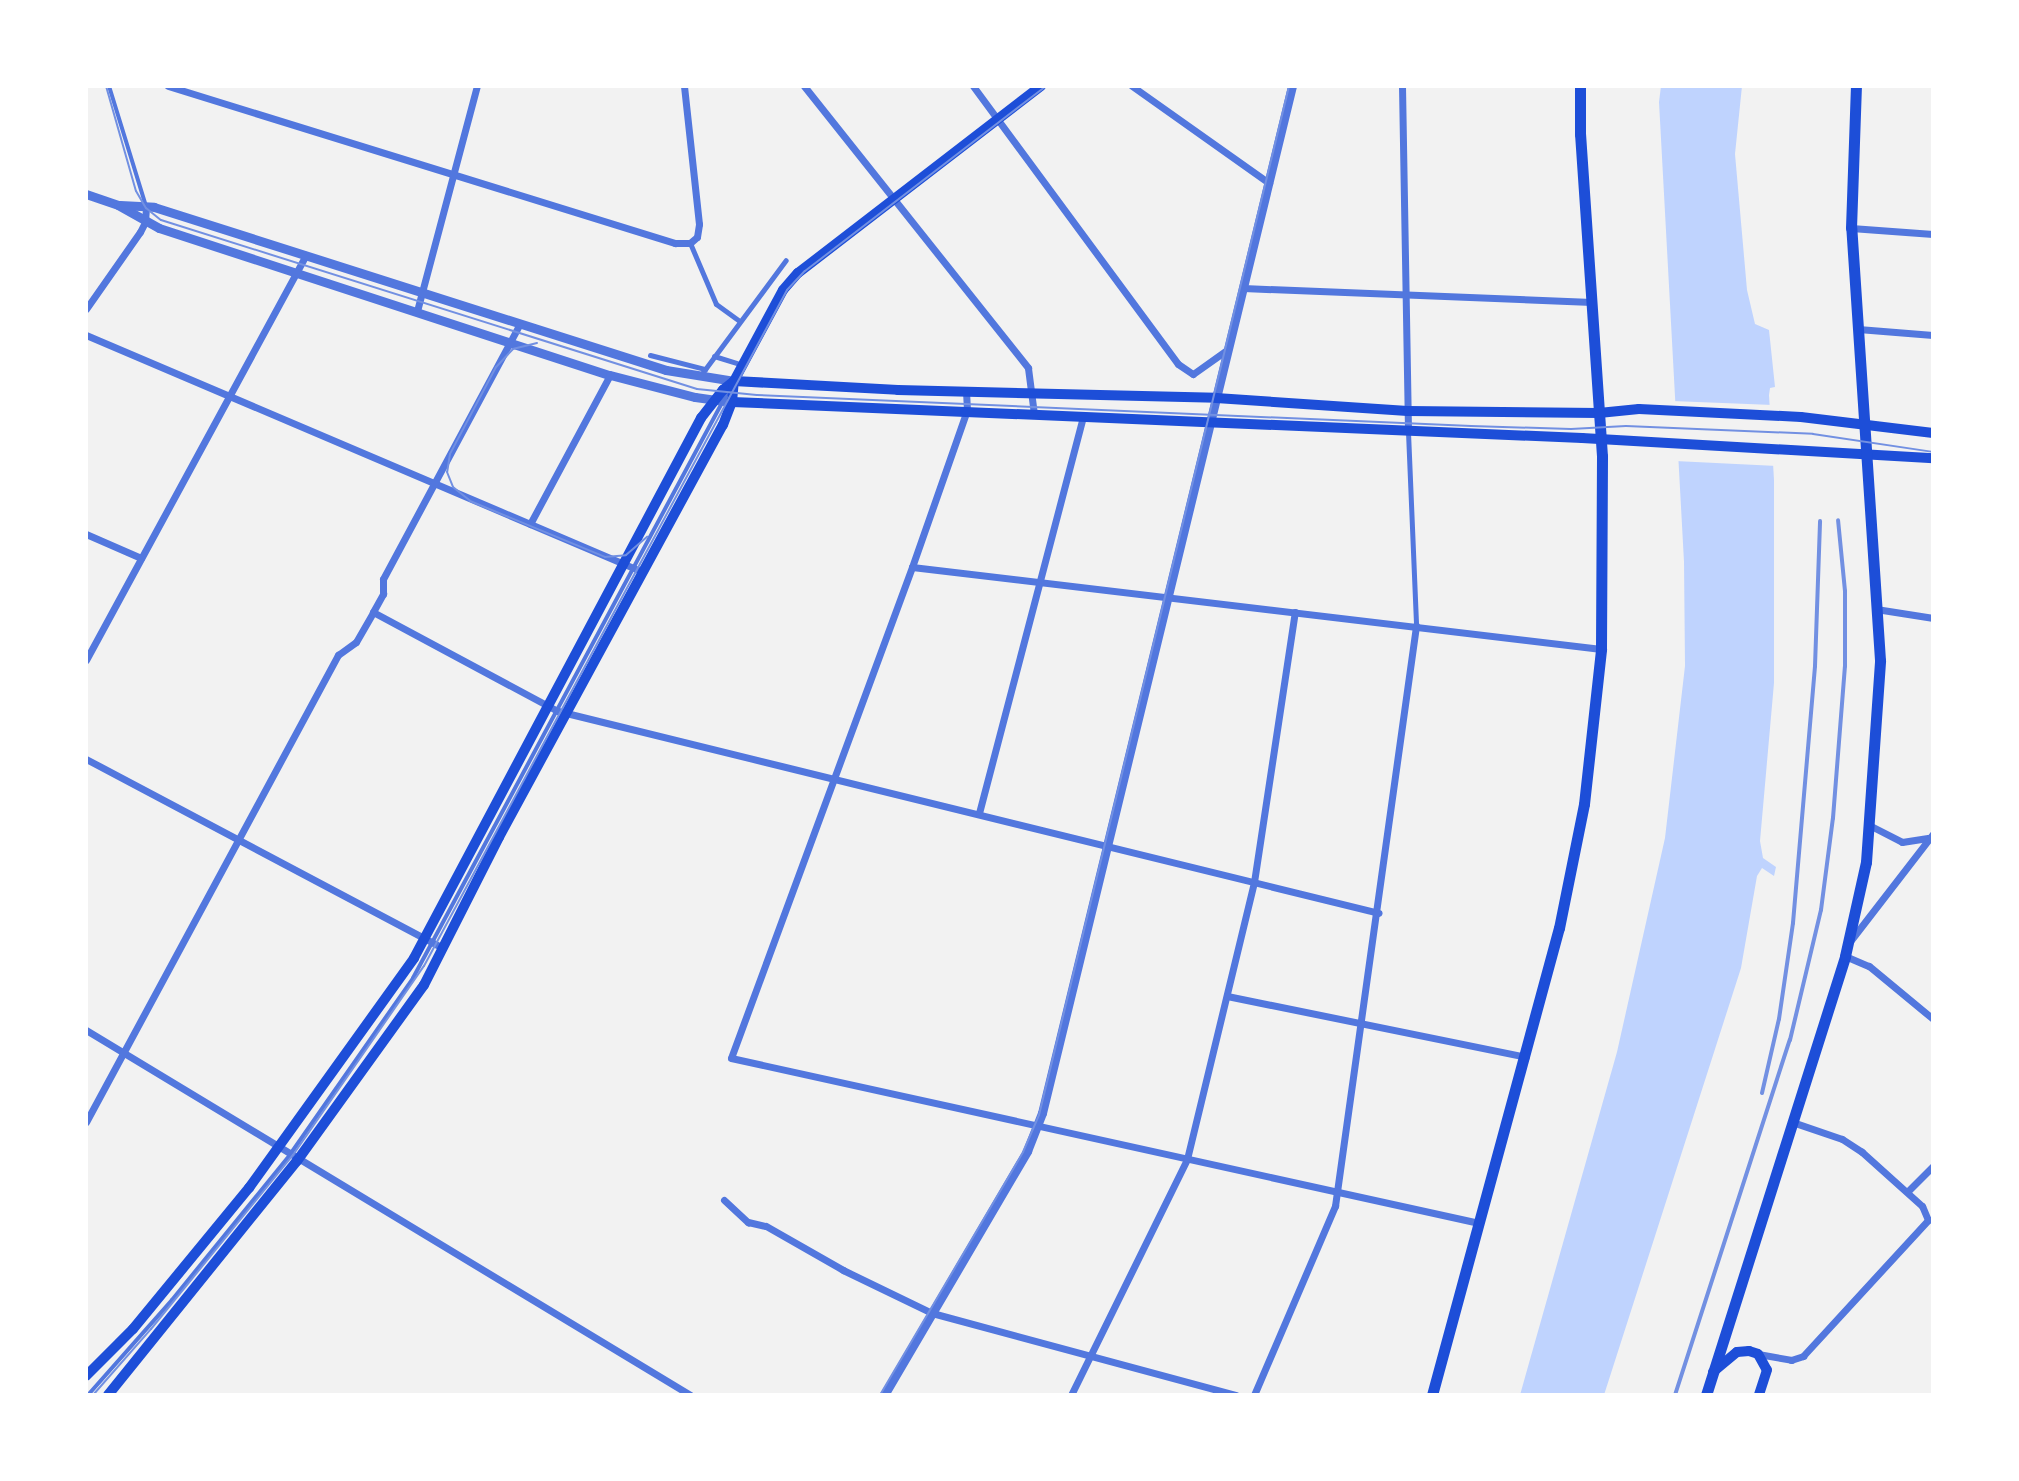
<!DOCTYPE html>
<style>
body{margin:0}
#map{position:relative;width:2019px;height:1481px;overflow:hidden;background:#f2f2f2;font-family:"Source Sans 3",sans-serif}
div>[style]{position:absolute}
.water>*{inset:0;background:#bfd3fe}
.pier>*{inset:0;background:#f2f2f2}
.service>*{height:4px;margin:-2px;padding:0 2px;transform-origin:2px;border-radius:2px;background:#5277de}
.pedestrian>*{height:5px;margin:-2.5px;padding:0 2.5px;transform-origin:2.5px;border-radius:2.5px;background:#5277de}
.minor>*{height:7px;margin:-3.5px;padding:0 3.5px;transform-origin:3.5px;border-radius:3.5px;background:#5277de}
.tertiary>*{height:9px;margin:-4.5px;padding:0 4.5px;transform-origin:4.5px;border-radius:4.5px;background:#5277de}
.secondary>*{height:10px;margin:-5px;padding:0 5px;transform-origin:5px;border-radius:5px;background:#1d4ed8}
.primary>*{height:11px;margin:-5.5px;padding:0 5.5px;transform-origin:5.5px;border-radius:5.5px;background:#1d4ed8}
.tram>*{height:2px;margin:-1px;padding:0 1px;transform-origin:1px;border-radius:1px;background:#7290e2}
.rail>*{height:4px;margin:-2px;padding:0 2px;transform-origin:2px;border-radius:2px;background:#7290e2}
span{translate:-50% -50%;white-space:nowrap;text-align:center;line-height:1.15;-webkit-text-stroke:7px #fff;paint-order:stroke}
.frame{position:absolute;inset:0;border:88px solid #fff;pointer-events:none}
</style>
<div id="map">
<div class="water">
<div style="clip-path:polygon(1661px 86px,1742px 86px,1735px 154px,1747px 290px,1755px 324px,1769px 330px,1775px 387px,1770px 388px,1769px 395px,1774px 480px,1774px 683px,1760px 841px,1763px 858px,1776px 867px,1774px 876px,1762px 868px,1757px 876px,1741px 968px,1604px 1395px,1520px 1395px,1617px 1052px,1665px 838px,1685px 666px,1684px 562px,1659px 102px)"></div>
</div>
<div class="pier">
<div style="clip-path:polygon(1672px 401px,1773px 405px,1777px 466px,1675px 461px)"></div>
</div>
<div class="service">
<div style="left:109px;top:86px;width:126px;rotate:72.9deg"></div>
<div style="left:88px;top:1395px;width:127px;rotate:-48.5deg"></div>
<div style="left:172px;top:1300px;width:186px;rotate:-50.9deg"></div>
<div style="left:289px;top:1156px;width:217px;rotate:-55.1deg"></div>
<div style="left:413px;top:978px;width:668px;rotate:-61.75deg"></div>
</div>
<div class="pedestrian">
<div style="left:690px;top:243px;width:66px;rotate:66.9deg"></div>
<div style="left:716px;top:304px;width:29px;rotate:36deg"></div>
<div style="left:650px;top:355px;width:57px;rotate:14.3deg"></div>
<div style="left:714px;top:356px;width:24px;rotate:17deg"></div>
<div style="left:703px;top:372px;width:139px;rotate:-53.5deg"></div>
<div style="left:1408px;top:432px;width:194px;rotate:87.6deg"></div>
</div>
<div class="minor">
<div style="left:168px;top:86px;width:531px;rotate:17.21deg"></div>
<div style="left:675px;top:243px;width:15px"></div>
<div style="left:690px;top:243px;width:9px;rotate:-41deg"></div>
<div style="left:697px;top:237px;width:13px;rotate:-81deg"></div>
<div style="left:699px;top:224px;width:139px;rotate:-96.2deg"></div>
<div style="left:804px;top:86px;width:360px;rotate:51.5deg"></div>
<div style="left:1028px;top:368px;width:46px;rotate:82.6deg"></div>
<div style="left:973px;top:86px;width:345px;rotate:53.6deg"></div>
<div style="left:1178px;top:364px;width:18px;rotate:34deg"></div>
<div style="left:1193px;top:374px;width:43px;rotate:-35.5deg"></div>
<div style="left:1132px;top:86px;width:168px;rotate:35.3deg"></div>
<div style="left:1402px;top:86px;width:345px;rotate:89deg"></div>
<div style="left:1851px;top:228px;width:82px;rotate:4.2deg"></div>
<div style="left:1243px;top:288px;width:349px;rotate:2.3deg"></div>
<div style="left:86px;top:309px;width:94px;rotate:-55deg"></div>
<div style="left:140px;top:232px;width:11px;rotate:-63deg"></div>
<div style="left:145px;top:222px;width:16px;rotate:-86deg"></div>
<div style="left:417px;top:311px;width:233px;rotate:-75.1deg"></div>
<div style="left:1858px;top:329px;width:75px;rotate:4.6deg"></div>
<div style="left:86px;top:335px;width:605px;rotate:23.05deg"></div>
<div style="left:966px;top:391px;width:19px;rotate:87deg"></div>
<div style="left:967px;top:410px;width:166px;rotate:109.3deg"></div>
<div style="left:912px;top:567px;width:523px;rotate:110.24deg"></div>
<div style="left:731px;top:1058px;width:766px;rotate:12.44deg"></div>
<div style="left:530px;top:524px;width:169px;rotate:-61.8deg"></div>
<div style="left:86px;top:534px;width:60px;rotate:23.6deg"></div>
<div style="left:912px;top:567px;width:694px;rotate:6.79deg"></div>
<div style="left:1876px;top:609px;width:58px;rotate:9deg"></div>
<div style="left:373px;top:612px;width:210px;rotate:28.2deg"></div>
<div style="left:558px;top:711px;width:845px;rotate:13.82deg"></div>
<div style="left:86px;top:660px;width:461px;rotate:-61.5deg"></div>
<div style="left:86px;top:759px;width:404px;rotate:27.9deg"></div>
<div style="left:979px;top:813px;width:409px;rotate:-75.3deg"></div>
<div style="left:1869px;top:825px;width:37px;rotate:27deg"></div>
<div style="left:1902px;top:842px;width:26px;rotate:-9deg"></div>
<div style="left:1851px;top:940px;width:134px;rotate:-52.3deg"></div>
<div style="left:1845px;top:956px;width:26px;rotate:23deg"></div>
<div style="left:1869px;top:966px;width:83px;rotate:39.6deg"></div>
<div style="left:1227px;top:996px;width:305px;rotate:11.5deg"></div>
<div style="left:86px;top:1030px;width:706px;rotate:31.14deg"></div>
<div style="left:86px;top:1122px;width:531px;rotate:-61.65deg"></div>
<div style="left:338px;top:655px;width:22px;rotate:-36deg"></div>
<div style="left:356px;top:642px;width:34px;rotate:-60deg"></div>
<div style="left:373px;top:612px;width:21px;rotate:-61deg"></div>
<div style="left:383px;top:594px;width:15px;rotate:-90deg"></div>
<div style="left:383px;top:579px;width:290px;rotate:-61.8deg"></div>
<div style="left:1908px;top:1191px;width:35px;rotate:-45deg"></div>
<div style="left:724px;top:1200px;width:33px;rotate:43deg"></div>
<div style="left:748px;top:1222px;width:18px;rotate:13deg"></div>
<div style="left:766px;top:1226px;width:89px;rotate:29.7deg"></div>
<div style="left:843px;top:1270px;width:99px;rotate:25.8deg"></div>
<div style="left:932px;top:1313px;width:315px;rotate:15.1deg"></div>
<div style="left:1758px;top:1354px;width:34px;rotate:10deg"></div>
<div style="left:1791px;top:1360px;width:13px;rotate:-18deg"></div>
<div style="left:1803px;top:1356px;width:185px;rotate:-47.4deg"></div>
<div style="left:1928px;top:1220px;width:15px;rotate:-113deg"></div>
<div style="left:1922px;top:1206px;width:81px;rotate:-138deg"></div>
<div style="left:1862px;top:1152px;width:24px;rotate:-147deg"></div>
<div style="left:1842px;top:1139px;width:53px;rotate:-161.2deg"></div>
<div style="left:1071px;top:1395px;width:263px;rotate:-63.8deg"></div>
<div style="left:1187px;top:1159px;width:285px;rotate:-76.4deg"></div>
<div style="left:1254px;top:882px;width:273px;rotate:-81.4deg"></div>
<div style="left:1254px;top:1395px;width:206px;rotate:-66.8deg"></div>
<div style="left:1335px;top:1206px;width:586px;rotate:-82.05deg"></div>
</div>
<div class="tertiary">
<div style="left:86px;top:194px;width:34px;rotate:19deg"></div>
<div style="left:118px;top:205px;width:47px;rotate:29.3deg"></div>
<div style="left:159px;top:228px;width:474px;rotate:18.1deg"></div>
<div style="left:610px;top:375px;width:88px;rotate:14.5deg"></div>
<div style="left:695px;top:397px;width:37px;rotate:8deg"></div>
<div style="left:120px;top:205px;width:34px;rotate:3deg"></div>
<div style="left:154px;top:207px;width:537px;rotate:17.66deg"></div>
<div style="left:666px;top:370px;width:69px;rotate:9.2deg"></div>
<div style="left:884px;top:1395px;width:283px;rotate:-59.6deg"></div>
<div style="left:1027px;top:1151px;width:41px;rotate:-68.5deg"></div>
<div style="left:1042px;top:1113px;width:1057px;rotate:-76.32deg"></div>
</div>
<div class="secondary">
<div style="left:734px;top:381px;width:164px;rotate:3.1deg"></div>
<div style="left:898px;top:390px;width:318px;rotate:1.4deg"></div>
<div style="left:1216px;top:398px;width:192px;rotate:3.9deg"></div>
<div style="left:1408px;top:411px;width:191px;rotate:0.6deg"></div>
<div style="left:1599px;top:413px;width:40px;rotate:-5.7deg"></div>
<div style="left:1639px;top:409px;width:162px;rotate:2.8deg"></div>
<div style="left:1801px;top:417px;width:133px;rotate:6.9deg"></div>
<div style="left:732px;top:402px;width:851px;rotate:2.43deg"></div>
<div style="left:1582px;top:438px;width:352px;rotate:3.3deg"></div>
<div style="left:1713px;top:1372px;width:31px;rotate:-40deg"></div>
<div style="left:1737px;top:1352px;width:12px;rotate:-5deg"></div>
<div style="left:1749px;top:1351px;width:9px;rotate:18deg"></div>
<div style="left:1758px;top:1354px;width:18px;rotate:61deg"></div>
<div style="left:1767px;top:1370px;width:26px;rotate:108deg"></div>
<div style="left:86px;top:1376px;width:66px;rotate:-45deg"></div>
<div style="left:133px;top:1329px;width:183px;rotate:-50.6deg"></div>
<div style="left:249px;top:1188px;width:283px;rotate:-54.3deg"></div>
<div style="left:414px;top:958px;width:612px;rotate:-62.01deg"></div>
<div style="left:701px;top:418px;width:36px;rotate:-52deg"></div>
<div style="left:723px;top:390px;width:14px;rotate:-39deg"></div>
<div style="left:108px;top:1395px;width:301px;rotate:-51.1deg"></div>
<div style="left:297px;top:1161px;width:217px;rotate:-54.2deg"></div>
<div style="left:424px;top:985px;width:166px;rotate:-63.1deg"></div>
<div style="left:499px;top:837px;width:469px;rotate:-61.5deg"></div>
<div style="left:723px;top:425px;width:25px;rotate:-69deg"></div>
<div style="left:732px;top:402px;width:21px;rotate:-85deg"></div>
<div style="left:734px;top:381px;width:103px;rotate:-61.7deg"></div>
<div style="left:783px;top:290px;width:23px;rotate:-49deg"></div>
<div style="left:798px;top:273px;width:307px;rotate:-37.6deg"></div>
</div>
<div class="primary">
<div style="left:1432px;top:1395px;width:484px;rotate:-74.8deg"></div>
<div style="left:1559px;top:928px;width:126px;rotate:-78.6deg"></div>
<div style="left:1584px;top:804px;width:156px;rotate:-83.7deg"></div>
<div style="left:1601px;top:649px;width:193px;rotate:-89.7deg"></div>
<div style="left:1602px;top:456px;width:323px;rotate:-93.9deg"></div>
<div style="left:1580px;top:134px;width:48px;rotate:-90deg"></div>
<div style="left:1706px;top:1395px;width:460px;rotate:-72.4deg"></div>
<div style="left:1845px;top:956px;width:96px;rotate:-77.4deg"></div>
<div style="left:1866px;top:862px;width:202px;rotate:-86deg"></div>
<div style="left:1880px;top:660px;width:433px;rotate:-93.8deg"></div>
<div style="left:1851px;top:228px;width:142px;rotate:-88deg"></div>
</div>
<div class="tram">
<div style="left:106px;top:86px;width:109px;rotate:74.1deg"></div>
<div style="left:136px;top:191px;width:20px;rotate:60deg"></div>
<div style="left:146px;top:208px;width:19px;rotate:39deg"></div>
<div style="left:161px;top:220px;width:562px;rotate:17.5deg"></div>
<div style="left:697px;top:389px;width:60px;rotate:5.7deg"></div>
<div style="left:757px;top:395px;width:715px;rotate:2.49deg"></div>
<div style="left:1471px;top:426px;width:100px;rotate:1.7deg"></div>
<div style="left:1571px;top:429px;width:55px;rotate:-3.1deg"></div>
<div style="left:1626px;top:426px;width:187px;rotate:2.4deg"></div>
<div style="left:1813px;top:434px;width:121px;rotate:8.5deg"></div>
<div style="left:537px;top:343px;width:25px;rotate:166deg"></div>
<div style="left:513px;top:349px;width:25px;rotate:133deg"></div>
<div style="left:496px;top:367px;width:98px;rotate:117.9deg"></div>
<div style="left:450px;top:454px;width:18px;rotate:99deg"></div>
<div style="left:447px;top:472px;width:16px;rotate:68deg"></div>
<div style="left:453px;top:487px;width:22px;rotate:39deg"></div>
<div style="left:470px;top:501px;width:146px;rotate:22.5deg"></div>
<div style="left:605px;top:557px;width:21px;rotate:-5deg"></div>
<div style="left:626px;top:555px;width:28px;rotate:-41deg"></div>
<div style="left:93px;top:1395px;width:88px;rotate:-48.7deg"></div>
<div style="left:151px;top:1329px;width:225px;rotate:-50.8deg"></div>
<div style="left:293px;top:1155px;width:230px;rotate:-55.3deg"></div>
<div style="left:424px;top:966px;width:767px;rotate:-61.76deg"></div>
<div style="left:787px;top:290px;width:26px;rotate:-47deg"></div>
<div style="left:805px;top:271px;width:304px;rotate:-37.5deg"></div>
<div style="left:880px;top:1395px;width:282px;rotate:-59.5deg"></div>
<div style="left:1023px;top:1152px;width:40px;rotate:-66.6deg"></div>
<div style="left:1039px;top:1115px;width:1059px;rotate:-76.34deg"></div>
</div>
<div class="rail">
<div style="left:1762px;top:1093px;width:76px;rotate:-77.1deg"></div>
<div style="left:1779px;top:1019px;width:97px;rotate:-81.7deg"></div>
<div style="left:1793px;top:923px;width:258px;rotate:-85.1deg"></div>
<div style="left:1815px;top:666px;width:145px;rotate:-88deg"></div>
<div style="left:1675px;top:1395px;width:373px;rotate:-72.1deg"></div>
<div style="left:1790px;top:1040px;width:134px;rotate:-76.6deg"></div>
<div style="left:1821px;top:910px;width:93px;rotate:-82.6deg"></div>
<div style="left:1833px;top:818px;width:152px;rotate:-85.5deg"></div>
<div style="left:1845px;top:666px;width:75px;rotate:-90deg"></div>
<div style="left:1845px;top:591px;width:71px;rotate:-95.6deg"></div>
</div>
<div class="frame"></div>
</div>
